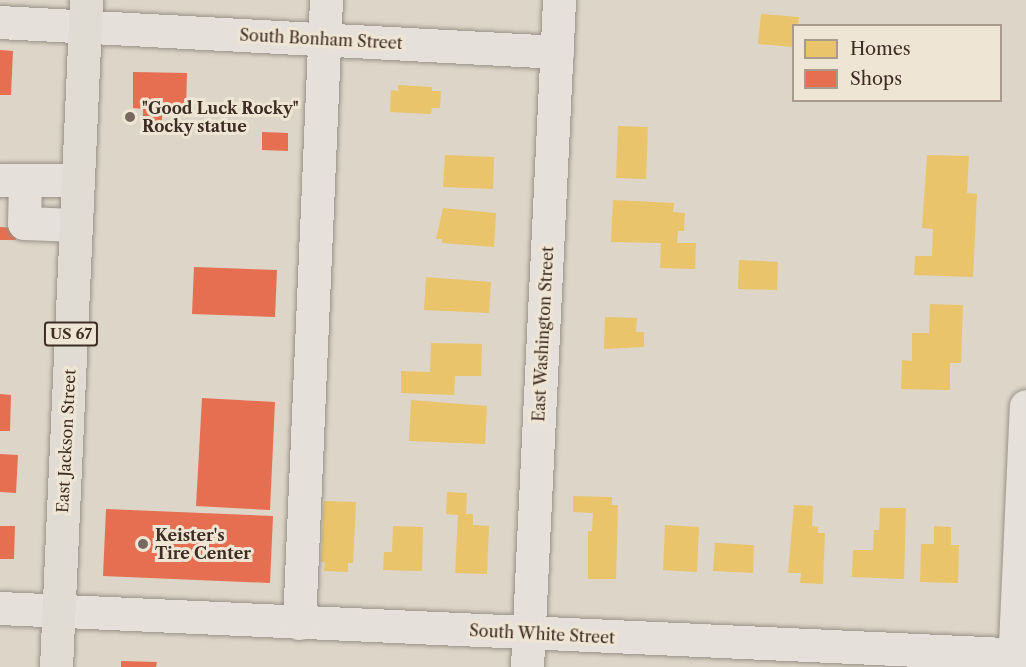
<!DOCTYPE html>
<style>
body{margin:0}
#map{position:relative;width:1026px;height:667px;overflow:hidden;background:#ddd5c7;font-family:"Libre Caslon Text",serif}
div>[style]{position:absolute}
.homes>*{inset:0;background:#e9c46a}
.shops>*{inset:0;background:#e76f51}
.roads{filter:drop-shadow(0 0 2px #989188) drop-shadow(0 0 2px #989188)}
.minor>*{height:33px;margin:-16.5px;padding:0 16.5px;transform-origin:16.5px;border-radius:16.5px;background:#e5e1da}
.highway>*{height:33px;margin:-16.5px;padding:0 16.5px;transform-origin:16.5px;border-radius:16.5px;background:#e0dcd4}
.dots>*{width:16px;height:16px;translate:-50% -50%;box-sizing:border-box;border:3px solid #efe5d4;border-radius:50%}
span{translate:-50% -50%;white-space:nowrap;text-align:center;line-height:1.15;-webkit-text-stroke:6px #efe5d4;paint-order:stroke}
.shield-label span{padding:2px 4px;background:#efe5d4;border:2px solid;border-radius:4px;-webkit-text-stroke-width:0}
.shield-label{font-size:15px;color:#3e2d25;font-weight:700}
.street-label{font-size:16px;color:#3e2d25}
.poi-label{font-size:16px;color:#3e2d25;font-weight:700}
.left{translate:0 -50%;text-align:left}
.legend{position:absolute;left:792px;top:24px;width:210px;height:78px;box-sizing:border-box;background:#efe5d4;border:2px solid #a89b8e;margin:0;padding:8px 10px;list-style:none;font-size:18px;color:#3e2d25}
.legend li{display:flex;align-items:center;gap:12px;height:30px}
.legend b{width:30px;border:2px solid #a89b8e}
</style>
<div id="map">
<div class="homes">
<div style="clip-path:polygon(761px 14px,799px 17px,798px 26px,794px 26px,794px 47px,758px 44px)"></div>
<div style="clip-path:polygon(398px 85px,432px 87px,432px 91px,441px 91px,440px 108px,432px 108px,431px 114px,390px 112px,391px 90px,398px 91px)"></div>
<div style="clip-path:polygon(618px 126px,648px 127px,646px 179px,616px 178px)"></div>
<div style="clip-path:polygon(445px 155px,494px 157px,493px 189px,443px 187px)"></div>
<div style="clip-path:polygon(927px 155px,969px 156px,967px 193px,977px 194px,973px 277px,914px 275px,915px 256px,932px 256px,933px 229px,922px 228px)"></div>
<div style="clip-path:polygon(613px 200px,674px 203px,673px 212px,685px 213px,684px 231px,678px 231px,677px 243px,696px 243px,695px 269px,660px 268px,661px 243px,611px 242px)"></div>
<div style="clip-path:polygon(443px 208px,496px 213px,494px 247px,442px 243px,442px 239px,436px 239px)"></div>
<div style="clip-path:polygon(739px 260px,778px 262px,777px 290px,738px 289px)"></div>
<div style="clip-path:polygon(426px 277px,491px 282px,489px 313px,424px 310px)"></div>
<div style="clip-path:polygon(930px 304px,963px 305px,961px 363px,950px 363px,950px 390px,901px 389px,902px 360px,912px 361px,912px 333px,929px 333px)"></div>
<div style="clip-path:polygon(605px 317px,637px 318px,636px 332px,644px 332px,644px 347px,604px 349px)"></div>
<div style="clip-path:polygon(431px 343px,482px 344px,481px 376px,455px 376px,454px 395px,401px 393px,401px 371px,430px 372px)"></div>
<div style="clip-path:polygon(411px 400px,487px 406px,485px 444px,409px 441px)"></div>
<div style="clip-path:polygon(447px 492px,467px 493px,466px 514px,473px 514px,473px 525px,489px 526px,487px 574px,455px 573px,458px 515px,446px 514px)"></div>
<div style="clip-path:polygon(573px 496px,612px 497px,612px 505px,618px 505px,616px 579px,588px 579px,588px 531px,592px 531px,593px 513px,573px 512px)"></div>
<div style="clip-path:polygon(324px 501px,356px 502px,353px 563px,348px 563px,348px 572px,324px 571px,325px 562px,321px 562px)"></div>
<div style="clip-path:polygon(794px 505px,813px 506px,812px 526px,818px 527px,818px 533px,825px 533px,823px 584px,800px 583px,801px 573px,788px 573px)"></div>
<div style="clip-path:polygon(880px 508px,906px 508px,904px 579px,852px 577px,853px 550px,873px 550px,874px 530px,879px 530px)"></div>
<div style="clip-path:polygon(665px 525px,699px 527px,697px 572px,663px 570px)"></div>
<div style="clip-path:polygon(393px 526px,423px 527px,422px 571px,383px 570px,384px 552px,392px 552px)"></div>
<div style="clip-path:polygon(934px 526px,951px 527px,951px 545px,959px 545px,958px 583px,920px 582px,921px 544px,934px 544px)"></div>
<div style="clip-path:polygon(715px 543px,754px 545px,753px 573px,713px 571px)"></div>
</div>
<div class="shops">
<div style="clip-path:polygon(0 50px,13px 51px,11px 95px,0 95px)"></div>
<div style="clip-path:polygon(133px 72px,187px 73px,186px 110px,162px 109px,162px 122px,143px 122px,143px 109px,133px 108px)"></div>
<div style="clip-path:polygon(262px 132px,288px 133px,288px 151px,262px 150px)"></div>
<div style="clip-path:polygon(0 227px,16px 228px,16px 240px,0 240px)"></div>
<div style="clip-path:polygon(194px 267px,277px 270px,275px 317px,192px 314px)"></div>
<div style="clip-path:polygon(0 394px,11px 395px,10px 431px,0 431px)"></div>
<div style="clip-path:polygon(202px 398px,275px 402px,270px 510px,196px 506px)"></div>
<div style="clip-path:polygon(0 454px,18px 455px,16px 493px,0 492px)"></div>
<div style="clip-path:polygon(106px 509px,273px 516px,270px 583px,103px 576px)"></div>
<div style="clip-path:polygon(0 526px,15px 526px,14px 559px,0 559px)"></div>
<div style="clip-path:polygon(121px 661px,157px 662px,156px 667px,121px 667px)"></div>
</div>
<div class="roads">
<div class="minor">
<div style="left:0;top:22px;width:558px;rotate:3.08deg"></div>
<div style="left:0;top:180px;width:78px"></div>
<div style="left:25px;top:180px;width:43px;rotate:91.3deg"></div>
<div style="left:24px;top:223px;width:52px;rotate:2.2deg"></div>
<div style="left:0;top:608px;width:1027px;rotate:2.62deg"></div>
<div style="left:299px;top:623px;width:624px;rotate:-87.52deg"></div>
<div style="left:527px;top:667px;width:668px;rotate:-87.25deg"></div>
<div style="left:1014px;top:667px;width:261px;rotate:-87.4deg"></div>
</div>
<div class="highway">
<div style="left:56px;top:667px;width:668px;rotate:-87.42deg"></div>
</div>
</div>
<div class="dots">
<div style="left:130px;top:117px;background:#76685e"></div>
<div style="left:143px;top:544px;background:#76685e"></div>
</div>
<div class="shield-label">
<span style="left:71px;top:334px">US 67</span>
</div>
<div class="street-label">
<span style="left:321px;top:39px;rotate:3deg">South Bonham Street</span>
<span style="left:543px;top:334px;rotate:-87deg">East Washington Street</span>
<span style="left:66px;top:441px;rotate:-87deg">East Jackson Street</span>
<span style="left:542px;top:634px;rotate:3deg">South White Street</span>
</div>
<div class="poi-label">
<span class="left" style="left:142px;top:117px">"Good Luck Rocky"<br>Rocky statue</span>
<span class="left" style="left:155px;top:544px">Keister's<br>Tire Center</span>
</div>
<ul class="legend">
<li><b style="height:16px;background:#e9c46a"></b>Homes</li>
<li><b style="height:16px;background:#e76f51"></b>Shops</li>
</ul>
</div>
